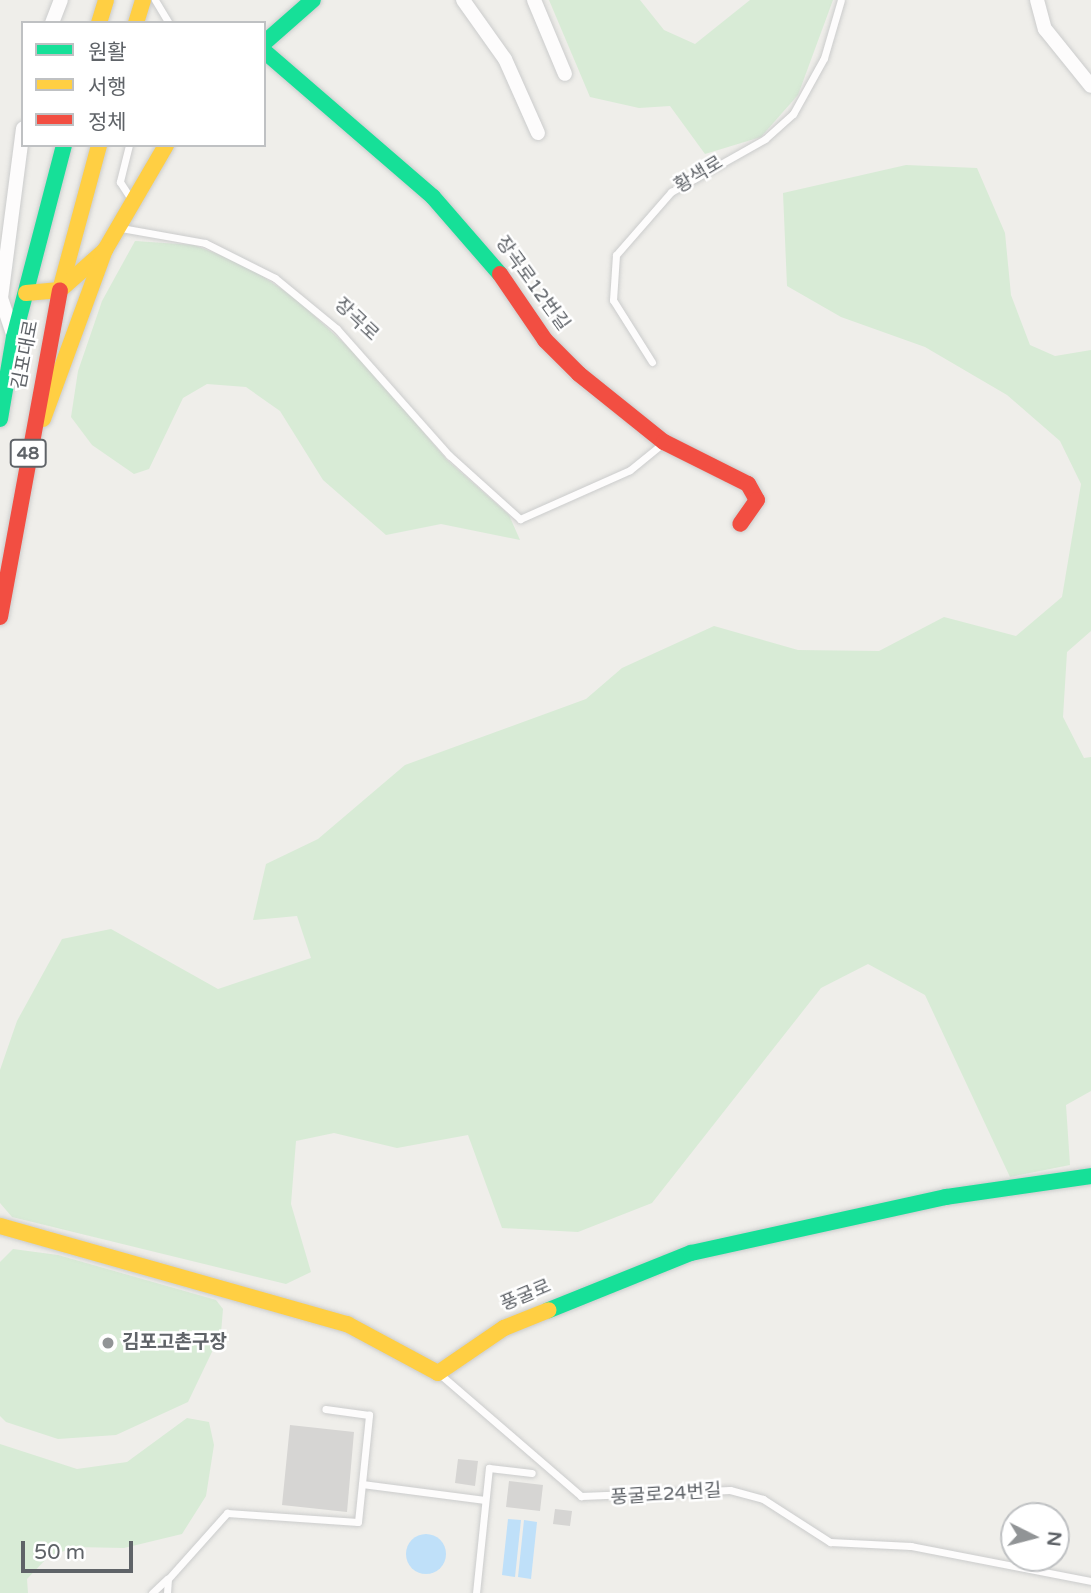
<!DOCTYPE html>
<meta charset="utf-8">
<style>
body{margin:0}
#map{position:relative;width:1091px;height:1593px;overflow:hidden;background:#efeeea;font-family:"Varela Round","Noto Sans KR",sans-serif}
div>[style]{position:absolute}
.green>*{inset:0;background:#d8ebd6}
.water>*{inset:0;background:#bfe0f9}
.round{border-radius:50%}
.building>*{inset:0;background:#d6d5d3}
.roads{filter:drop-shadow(0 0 2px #cbcccc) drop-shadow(0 0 2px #cbcccc)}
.lane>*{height:7px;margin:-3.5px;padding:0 3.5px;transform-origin:3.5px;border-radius:3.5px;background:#fdfcfc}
.street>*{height:14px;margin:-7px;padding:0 7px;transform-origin:7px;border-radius:7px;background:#fdfcfc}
.fast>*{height:16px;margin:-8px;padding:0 8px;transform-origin:8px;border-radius:8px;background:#16e098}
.slow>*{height:16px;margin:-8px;padding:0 8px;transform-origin:8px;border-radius:8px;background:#ffcf43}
.jam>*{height:16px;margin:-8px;padding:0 8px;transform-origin:8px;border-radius:8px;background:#f24e42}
.dots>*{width:19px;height:19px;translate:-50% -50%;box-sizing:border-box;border:4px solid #fff;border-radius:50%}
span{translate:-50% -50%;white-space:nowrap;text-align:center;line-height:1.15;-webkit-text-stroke:5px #fff;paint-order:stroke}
.shield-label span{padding:2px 5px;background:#fff;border:2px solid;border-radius:5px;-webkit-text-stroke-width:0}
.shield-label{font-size:18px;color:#5f6368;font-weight:700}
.street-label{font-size:19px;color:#5f6368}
.poi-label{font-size:19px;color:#5f6368;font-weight:700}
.left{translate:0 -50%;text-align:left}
.legend{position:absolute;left:21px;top:21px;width:245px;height:126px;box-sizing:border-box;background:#fff;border:2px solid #bfc1c3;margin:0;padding:9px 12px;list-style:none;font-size:21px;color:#5f6368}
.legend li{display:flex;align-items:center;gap:14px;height:35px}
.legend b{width:35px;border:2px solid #bfc1c3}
.north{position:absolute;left:1000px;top:1502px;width:70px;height:70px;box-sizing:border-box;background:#fff;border:2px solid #bfc1c3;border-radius:50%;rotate:96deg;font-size:19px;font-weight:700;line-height:28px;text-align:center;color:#5f6368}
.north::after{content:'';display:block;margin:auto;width:24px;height:32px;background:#919496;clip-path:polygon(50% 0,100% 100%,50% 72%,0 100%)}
.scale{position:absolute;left:21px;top:1541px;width:112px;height:32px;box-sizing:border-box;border:4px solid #5f6368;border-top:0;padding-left:9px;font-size:21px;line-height:24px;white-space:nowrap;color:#5f6368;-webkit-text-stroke:5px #fff;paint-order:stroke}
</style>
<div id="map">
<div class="green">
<div style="clip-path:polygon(549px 0,640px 0,664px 30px,695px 44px,750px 0,833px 0,798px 95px,761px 137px,705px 154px,670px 106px,639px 108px,590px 97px)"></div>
<div style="clip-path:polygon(906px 165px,977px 168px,1005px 233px,1011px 295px,1030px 345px,1055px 356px,1091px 350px,1091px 631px,1067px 652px,1063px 717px,1084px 758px,1091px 757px,1091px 1091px,1066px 1105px,1070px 1165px,1010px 1177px,925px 995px,868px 964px,821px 988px,652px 1203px,578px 1232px,502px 1228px,468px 1135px,397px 1148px,334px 1133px,296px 1141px,291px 1204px,311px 1272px,286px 1284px,12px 1217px,0 1203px,0 1070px,17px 1021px,62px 939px,111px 929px,218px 989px,311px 958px,297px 916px,253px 920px,266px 864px,318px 839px,405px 765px,586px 699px,622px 668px,714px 626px,798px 650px,879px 651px,944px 617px,1016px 636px,1062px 597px,1081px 484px,1060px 441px,1007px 395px,925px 347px,841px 317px,787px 286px,783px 193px)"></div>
<div style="clip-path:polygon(135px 241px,194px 245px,246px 265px,296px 299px,361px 359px,447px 460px,509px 515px,520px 540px,441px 524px,386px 535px,323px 480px,280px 411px,246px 387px,207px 384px,183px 398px,149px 469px,134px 474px,92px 445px,71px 417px,78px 371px,102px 301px)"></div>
<div style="clip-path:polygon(13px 1249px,58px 1255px,216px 1300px,223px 1309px,221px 1333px,188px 1402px,116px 1435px,58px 1439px,6px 1422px,0 1416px,0 1262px)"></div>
<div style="clip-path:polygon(187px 1418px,209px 1422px,214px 1445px,206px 1496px,182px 1534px,124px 1548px,75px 1547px,48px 1557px,27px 1579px,28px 1593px,0 1593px,0 1444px,77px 1469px,127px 1462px)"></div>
</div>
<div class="water">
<div style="clip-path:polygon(508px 1519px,521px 1520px,515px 1577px,502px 1575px)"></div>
<div style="clip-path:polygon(524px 1520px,537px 1522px,531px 1579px,518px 1577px)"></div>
<div class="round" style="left:406px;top:1534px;width:40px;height:40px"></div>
</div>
<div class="building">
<div style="clip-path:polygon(290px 1425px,354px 1432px,347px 1512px,282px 1505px)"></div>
<div style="clip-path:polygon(458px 1459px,478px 1461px,475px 1486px,455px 1483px)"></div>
<div style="clip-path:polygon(509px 1481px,543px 1485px,540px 1511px,506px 1507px)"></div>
<div style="clip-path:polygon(555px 1509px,572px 1511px,570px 1526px,553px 1524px)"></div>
</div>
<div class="roads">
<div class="lane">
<div style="left:155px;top:0;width:27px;rotate:59deg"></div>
<div style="left:129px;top:145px;width:38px;rotate:104deg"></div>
<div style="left:120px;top:182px;width:20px;rotate:57deg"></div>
<div style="left:121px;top:228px;width:85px;rotate:10.1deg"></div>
<div style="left:205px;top:243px;width:78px;rotate:26.6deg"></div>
<div style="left:275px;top:278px;width:80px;rotate:39.4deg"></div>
<div style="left:337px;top:329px;width:169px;rotate:48.4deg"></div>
<div style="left:449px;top:455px;width:96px;rotate:42deg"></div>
<div style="left:520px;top:519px;width:120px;rotate:-24deg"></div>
<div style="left:630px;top:470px;width:41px;rotate:-39.1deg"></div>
<div style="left:652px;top:362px;width:73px;rotate:-122.2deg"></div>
<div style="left:613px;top:300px;width:45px;rotate:-86.2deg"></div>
<div style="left:616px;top:255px;width:84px;rotate:-48.9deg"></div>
<div style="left:671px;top:192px;width:108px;rotate:-29.4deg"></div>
<div style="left:765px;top:139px;width:38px;rotate:-42deg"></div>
<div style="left:793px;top:114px;width:64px;rotate:-61deg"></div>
<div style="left:824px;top:58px;width:60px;rotate:-73.7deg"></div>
<div style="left:442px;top:1376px;width:184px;rotate:40.8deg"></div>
<div style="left:581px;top:1496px;width:149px;rotate:-2.3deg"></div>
<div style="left:730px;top:1490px;width:34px;rotate:15deg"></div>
<div style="left:763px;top:1499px;width:80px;rotate:32.7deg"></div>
<div style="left:830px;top:1542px;width:81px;rotate:2.8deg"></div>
<div style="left:911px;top:1546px;width:183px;rotate:11deg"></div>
<div style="left:362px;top:1484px;width:124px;rotate:7.4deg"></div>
<div style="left:152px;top:1593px;width:21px;rotate:-43deg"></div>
<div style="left:167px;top:1593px;width:14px;rotate:-86deg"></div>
<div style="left:168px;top:1579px;width:89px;rotate:-48.2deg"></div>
<div style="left:227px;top:1513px;width:131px;rotate:3.9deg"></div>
<div style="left:358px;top:1522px;width:108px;rotate:-84.1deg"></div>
<div style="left:369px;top:1415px;width:44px;rotate:-172.2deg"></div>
<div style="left:476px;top:1593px;width:126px;rotate:-84.1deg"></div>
<div style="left:489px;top:1468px;width:43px;rotate:6.6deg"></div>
</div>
<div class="street">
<div style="left:463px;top:0;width:72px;rotate:54.6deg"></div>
<div style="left:505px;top:59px;width:81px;rotate:66deg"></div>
<div style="left:534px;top:0;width:80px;rotate:67.3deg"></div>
<div style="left:1037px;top:0;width:30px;rotate:75deg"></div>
<div style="left:1045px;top:29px;width:73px;rotate:51.1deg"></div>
<div style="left:52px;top:23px;width:25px;rotate:-69deg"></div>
<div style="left:14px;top:337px;width:41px;rotate:-108.4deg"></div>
<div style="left:1px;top:298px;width:171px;rotate:-82.6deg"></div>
</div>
<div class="fast">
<div style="left:264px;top:43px;width:65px;rotate:-41.3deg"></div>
<div style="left:264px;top:51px;width:223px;rotate:40.8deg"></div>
<div style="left:433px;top:197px;width:102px;rotate:49deg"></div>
<div style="left:0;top:419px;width:83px;rotate:-80.3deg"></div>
<div style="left:14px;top:337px;width:198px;rotate:-75.4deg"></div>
<div style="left:549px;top:1310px;width:153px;rotate:-21.9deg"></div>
<div style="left:691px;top:1253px;width:261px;rotate:-12.4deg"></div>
<div style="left:946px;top:1197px;width:147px;rotate:-8.2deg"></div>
</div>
<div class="slow">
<div style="left:99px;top:23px;width:24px;rotate:-73deg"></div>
<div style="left:136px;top:23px;width:24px;rotate:-73deg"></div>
<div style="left:60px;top:290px;width:150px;rotate:-74.9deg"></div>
<div style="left:26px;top:293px;width:34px;rotate:-5deg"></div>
<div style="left:60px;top:290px;width:60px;rotate:-41.6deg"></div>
<div style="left:105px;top:250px;width:121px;rotate:-59.8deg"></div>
<div style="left:43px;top:419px;width:180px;rotate:-69.9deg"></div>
<div style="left:0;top:1226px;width:361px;rotate:15.8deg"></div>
<div style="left:347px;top:1324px;width:103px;rotate:28.3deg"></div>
<div style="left:438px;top:1373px;width:80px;rotate:-34.3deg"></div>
<div style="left:504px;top:1328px;width:48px;rotate:-21.8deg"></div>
</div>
<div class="jam">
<div style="left:500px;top:274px;width:80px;rotate:55.7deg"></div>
<div style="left:545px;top:340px;width:48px;rotate:45deg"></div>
<div style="left:579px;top:374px;width:109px;rotate:38.7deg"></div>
<div style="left:664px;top:442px;width:94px;rotate:26.6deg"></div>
<div style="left:748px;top:484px;width:18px;rotate:61deg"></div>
<div style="left:757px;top:500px;width:29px;rotate:125deg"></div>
<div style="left:0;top:617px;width:332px;rotate:-79.6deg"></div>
</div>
</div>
<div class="dots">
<div style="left:108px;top:1343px;background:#919496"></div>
</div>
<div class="shield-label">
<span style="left:28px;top:453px">48</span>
</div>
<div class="street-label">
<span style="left:699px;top:175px;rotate:-31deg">황색로</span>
<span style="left:532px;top:284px;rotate:54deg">장곡로12번길</span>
<span style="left:356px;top:320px;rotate:43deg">장곡로</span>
<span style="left:26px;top:355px;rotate:-79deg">김포대로</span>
<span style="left:526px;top:1296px;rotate:-23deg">풍굴로</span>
<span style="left:666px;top:1495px;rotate:-4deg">풍굴로24번길</span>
</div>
<div class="poi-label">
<span class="left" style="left:122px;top:1343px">김포고촌구장</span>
</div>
<ul class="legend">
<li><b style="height:9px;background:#16e098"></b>원활</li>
<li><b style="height:9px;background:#ffcf43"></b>서행</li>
<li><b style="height:9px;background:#f24e42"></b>정체</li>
</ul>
<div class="north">N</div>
<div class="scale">50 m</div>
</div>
